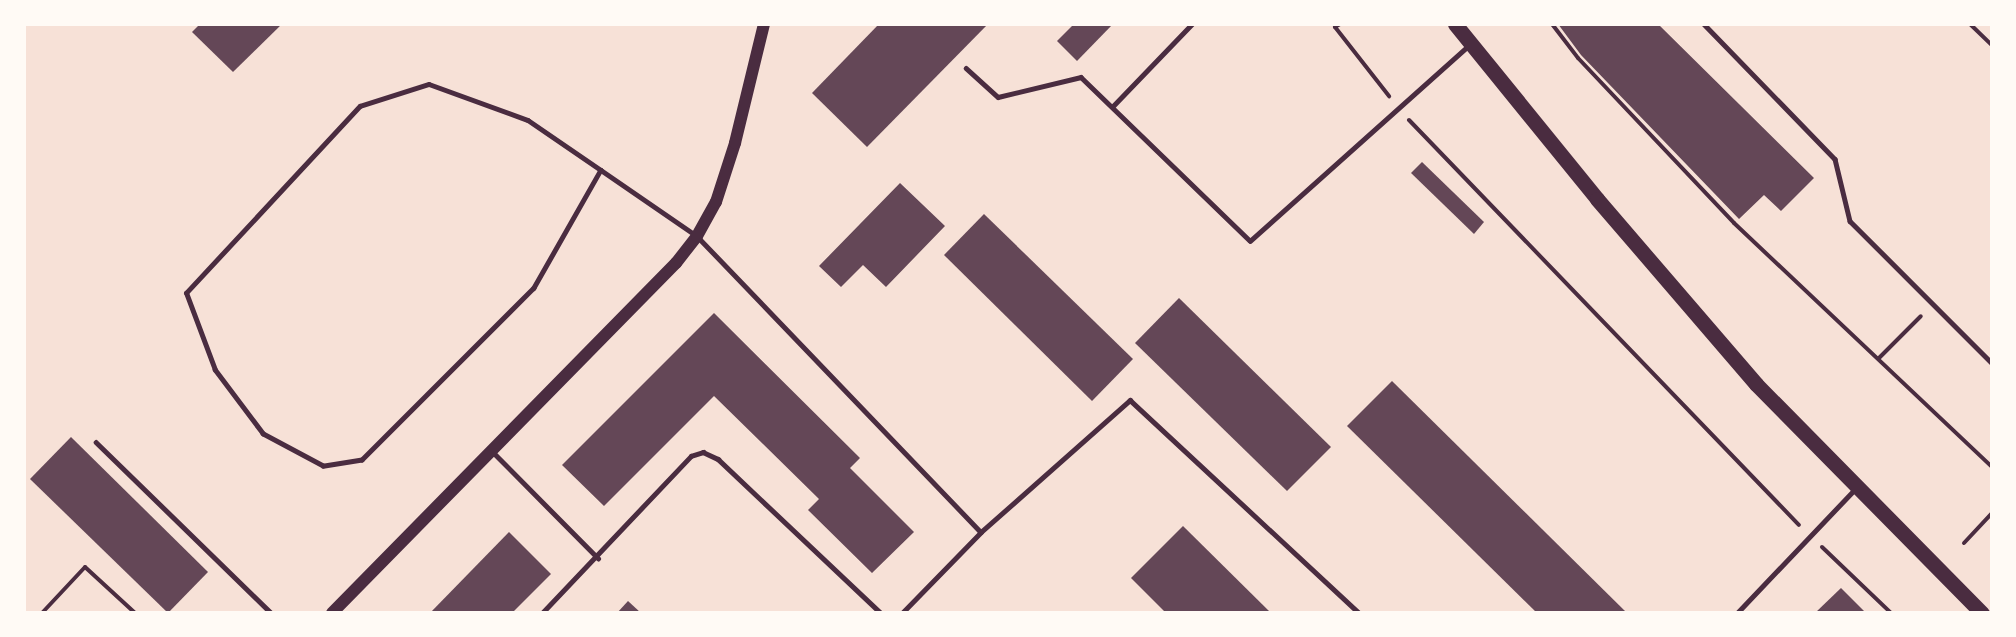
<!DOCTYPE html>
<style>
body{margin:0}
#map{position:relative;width:2016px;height:637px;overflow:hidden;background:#f7e1d7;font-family:Montserrat,sans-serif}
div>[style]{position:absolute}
.building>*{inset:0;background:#644757}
.path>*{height:4px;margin:-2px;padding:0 2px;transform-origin:2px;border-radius:2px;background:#4a2c40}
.service>*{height:4.5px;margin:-2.25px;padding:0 2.25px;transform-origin:2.25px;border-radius:2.25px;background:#4a2c40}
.secondary>*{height:12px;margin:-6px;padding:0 6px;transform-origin:6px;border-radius:6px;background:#4a2c40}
.primary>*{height:15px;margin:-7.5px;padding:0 7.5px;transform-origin:7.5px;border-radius:7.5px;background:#4a2c40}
span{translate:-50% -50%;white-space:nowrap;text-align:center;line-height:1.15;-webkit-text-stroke:5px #fffaf5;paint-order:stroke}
.frame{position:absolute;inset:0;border:26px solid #fffaf5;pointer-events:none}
</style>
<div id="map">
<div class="building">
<div style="clip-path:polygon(200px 24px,282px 24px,233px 72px,192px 32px)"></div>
<div style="clip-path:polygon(879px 24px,988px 24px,867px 147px,812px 93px)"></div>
<div style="clip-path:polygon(1074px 24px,1113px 24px,1077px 61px,1057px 41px)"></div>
<div style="clip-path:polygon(1558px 24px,1658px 24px,1814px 178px,1781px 211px,1764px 195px,1739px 219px,1581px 55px)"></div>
<div style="clip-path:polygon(1422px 162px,1484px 222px,1474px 234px,1411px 173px)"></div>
<div style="clip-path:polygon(900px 183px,945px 226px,886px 287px,863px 265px,841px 287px,819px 266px)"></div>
<div style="clip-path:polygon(984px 214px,1133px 359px,1092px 401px,944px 255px)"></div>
<div style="clip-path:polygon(1179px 298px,1331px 447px,1287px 491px,1135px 343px)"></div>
<div style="clip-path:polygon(714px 313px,860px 458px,850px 468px,914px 532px,872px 573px,808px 510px,819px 499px,714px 396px,604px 506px,562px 465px)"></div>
<div style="clip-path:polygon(1392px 381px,1627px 613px,1537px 613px,1347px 426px)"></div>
<div style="clip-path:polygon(71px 437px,208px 572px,168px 613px,30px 479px)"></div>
<div style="clip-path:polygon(1183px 526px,1271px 613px,1166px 613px,1131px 578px)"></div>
<div style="clip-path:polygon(509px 532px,551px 574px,512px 613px,430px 613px)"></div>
<div style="clip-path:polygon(1841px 588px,1866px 613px,1815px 613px)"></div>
<div style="clip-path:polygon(628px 601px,641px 613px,617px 613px)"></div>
</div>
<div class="path">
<div style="left:1340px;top:24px;width:6px;rotate:149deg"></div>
<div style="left:1335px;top:27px;width:88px;rotate:52deg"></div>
<div style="left:1552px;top:24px;width:43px;rotate:52.6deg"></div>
<div style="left:1578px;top:58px;width:227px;rotate:46.6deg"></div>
<div style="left:1734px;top:223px;width:355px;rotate:43.4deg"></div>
<div style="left:1970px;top:24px;width:30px;rotate:44deg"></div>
<div style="left:1409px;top:120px;width:562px;rotate:46.08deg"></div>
<div style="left:1879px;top:358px;width:59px;rotate:-45deg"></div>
<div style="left:1964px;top:543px;width:41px;rotate:-47deg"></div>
<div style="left:1822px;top:547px;width:95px;rotate:43.7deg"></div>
<div style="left:42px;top:613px;width:63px;rotate:-46.9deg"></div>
<div style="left:85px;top:567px;width:68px;rotate:42.6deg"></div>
</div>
<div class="service">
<div style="left:1704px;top:24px;width:188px;rotate:45.9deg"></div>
<div style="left:1835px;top:159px;width:64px;rotate:76.4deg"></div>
<div style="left:1850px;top:221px;width:201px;rotate:45deg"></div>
<div style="left:966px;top:68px;width:43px;rotate:42.2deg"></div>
<div style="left:998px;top:97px;width:85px;rotate:-13.5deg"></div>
<div style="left:1081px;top:77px;width:235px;rotate:44.1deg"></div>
<div style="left:1250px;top:241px;width:294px;rotate:-41.8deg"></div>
<div style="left:1112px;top:107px;width:115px;rotate:-46.1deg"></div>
<div style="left:601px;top:170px;width:136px;rotate:119.6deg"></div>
<div style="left:534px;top:288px;width:243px;rotate:135deg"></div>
<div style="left:362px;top:460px;width:39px;rotate:171deg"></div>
<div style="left:323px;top:466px;width:68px;rotate:-151.9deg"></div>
<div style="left:263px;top:434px;width:80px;rotate:-126.9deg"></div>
<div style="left:215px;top:370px;width:82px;rotate:-110.6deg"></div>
<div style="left:186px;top:293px;width:255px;rotate:-47.1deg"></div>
<div style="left:360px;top:106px;width:72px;rotate:-17.7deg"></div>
<div style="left:429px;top:84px;width:105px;rotate:20deg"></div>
<div style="left:528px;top:120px;width:88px;rotate:34.4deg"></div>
<div style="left:601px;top:170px;width:116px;rotate:34.5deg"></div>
<div style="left:697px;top:236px;width:410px;rotate:46.2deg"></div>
<div style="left:96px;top:442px;width:245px;rotate:44.3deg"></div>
<div style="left:492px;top:451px;width:151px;rotate:45.3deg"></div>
<div style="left:542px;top:613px;width:216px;rotate:-46.5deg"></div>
<div style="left:691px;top:456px;width:13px;rotate:-18deg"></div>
<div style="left:703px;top:452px;width:17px;rotate:25deg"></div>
<div style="left:718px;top:459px;width:224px;rotate:43.4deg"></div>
<div style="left:902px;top:613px;width:113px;rotate:-45.7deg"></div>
<div style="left:981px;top:532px;width:199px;rotate:-41.5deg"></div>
<div style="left:1130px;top:400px;width:313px;rotate:42.9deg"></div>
<div style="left:1737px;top:613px;width:171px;rotate:-46.4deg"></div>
</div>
<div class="secondary">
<div style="left:332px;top:613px;width:491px;rotate:-45.5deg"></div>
<div style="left:676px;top:263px;width:34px;rotate:-52deg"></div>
<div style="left:697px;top:236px;width:39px;rotate:-61deg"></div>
<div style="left:716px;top:202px;width:62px;rotate:-72.1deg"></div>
<div style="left:735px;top:143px;width:122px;rotate:-76.3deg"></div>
</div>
<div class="primary">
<div style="left:1455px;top:24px;width:225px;rotate:50.9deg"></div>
<div style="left:1597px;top:199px;width:244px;rotate:49.3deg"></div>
<div style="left:1756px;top:384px;width:322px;rotate:45.4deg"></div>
</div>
<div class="frame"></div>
</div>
